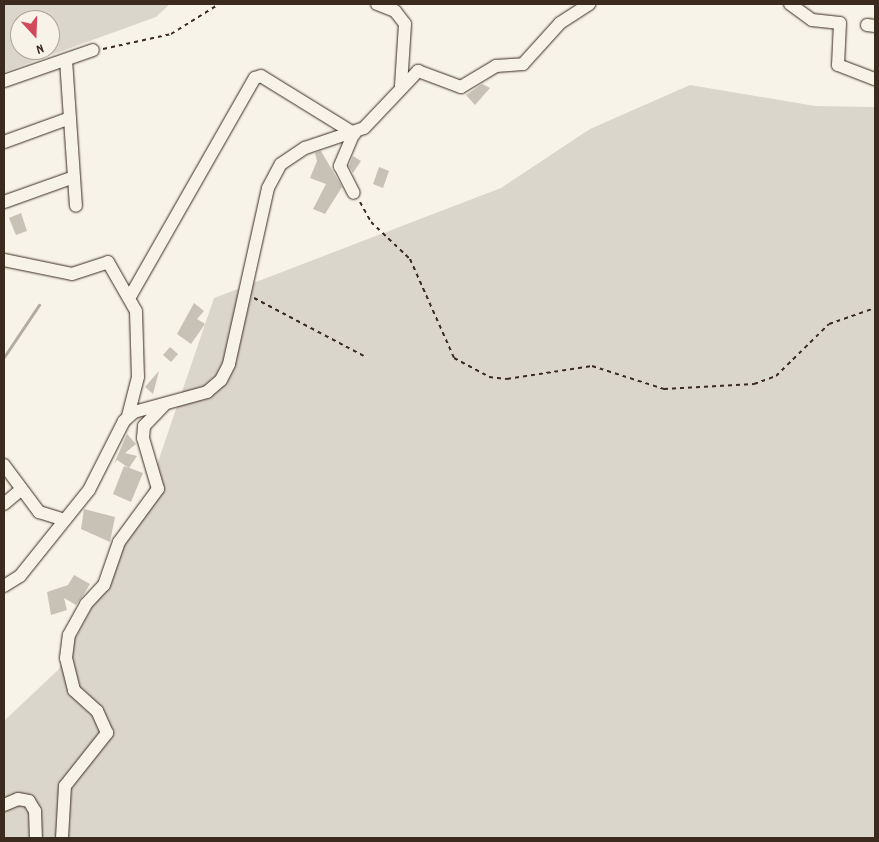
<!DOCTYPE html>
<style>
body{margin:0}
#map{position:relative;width:879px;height:842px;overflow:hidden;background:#f7f3e8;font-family:Dekko,sans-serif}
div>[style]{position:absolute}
.green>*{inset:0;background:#dbd6cb}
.stream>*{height:3px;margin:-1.5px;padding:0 1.5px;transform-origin:1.5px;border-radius:1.5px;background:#b4aca0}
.building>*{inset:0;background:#c8c1b6}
.path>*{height:2px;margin-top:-1px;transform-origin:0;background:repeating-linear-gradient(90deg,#3b2a1e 0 4px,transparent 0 8px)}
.roads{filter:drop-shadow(0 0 1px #3b2a1e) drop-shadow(0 0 1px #3b2a1e)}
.minor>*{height:12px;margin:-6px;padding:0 6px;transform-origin:6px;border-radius:6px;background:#f7f3e8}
span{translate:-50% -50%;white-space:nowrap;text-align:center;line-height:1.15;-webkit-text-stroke:4px #f7f3e8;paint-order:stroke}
.frame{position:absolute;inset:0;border:5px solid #3b2a1e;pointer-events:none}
.north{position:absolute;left:10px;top:10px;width:50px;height:50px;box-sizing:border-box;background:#f7f3e8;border:1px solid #aca397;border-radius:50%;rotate:160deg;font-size:14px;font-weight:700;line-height:20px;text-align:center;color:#3b2a1e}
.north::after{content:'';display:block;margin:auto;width:18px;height:22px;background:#d1495b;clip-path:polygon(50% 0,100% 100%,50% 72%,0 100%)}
</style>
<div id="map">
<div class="green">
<div style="clip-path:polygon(evenodd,4px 4px,170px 4px,156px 17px,4px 72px,4px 4px,20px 20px,50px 20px,50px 50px,20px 50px,20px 20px)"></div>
<div style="clip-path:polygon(690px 85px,815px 106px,875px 107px,875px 838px,4px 838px,4px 721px,58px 670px,98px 596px,148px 491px,214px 298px,501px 188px,590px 129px)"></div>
</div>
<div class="stream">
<div style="left:4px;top:357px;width:63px;rotate:-56.1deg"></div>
</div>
<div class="building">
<div style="clip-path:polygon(482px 84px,490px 88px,475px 105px,466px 95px)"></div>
<div style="clip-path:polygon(321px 151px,342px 187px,325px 214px,313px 209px,326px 184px,310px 178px,317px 161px,315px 153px)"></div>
<div style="clip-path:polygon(353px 156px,361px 161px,353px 173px,349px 166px)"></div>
<div style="clip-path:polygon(379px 167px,389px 171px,383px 188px,373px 184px)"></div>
<div style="clip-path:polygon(21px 213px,27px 231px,16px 235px,9px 218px)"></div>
<div style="clip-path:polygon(194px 303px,204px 311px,197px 319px,205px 324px,191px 344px,177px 334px)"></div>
<div style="clip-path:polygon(170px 347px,178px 354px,171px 362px,163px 355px)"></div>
<div style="clip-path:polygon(159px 371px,153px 394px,145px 387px)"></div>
<div style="clip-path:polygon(127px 434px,136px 444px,125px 453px,137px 456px,129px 468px,117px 460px,114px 464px)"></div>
<div style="clip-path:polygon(124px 466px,143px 473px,131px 502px,113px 494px)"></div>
<div style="clip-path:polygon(84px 509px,115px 517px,110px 542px,81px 529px)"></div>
<div style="clip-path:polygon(74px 575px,90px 584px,84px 594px,76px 605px,64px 598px,67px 610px,51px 615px,47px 592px,68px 585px)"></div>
</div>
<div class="path">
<div style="left:103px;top:49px;width:70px;rotate:-12.4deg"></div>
<div style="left:171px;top:34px;width:57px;rotate:-32deg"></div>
<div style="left:360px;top:202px;width:23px;rotate:61deg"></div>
<div style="left:371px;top:222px;width:54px;rotate:43.5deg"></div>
<div style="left:410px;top:259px;width:108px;rotate:66deg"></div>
<div style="left:454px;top:358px;width:40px;rotate:28deg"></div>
<div style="left:489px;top:377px;width:18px;rotate:6deg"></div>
<div style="left:507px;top:379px;width:86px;rotate:-8.7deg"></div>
<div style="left:592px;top:366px;width:76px;rotate:17.7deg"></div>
<div style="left:664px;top:389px;width:90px;rotate:-3.2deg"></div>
<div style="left:754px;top:384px;width:23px;rotate:-20deg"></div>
<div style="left:776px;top:376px;width:74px;rotate:-44.5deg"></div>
<div style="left:829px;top:324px;width:49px;rotate:-19.2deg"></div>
<div style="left:254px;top:298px;width:124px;rotate:27.8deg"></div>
</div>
<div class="roads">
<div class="minor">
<div style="left:377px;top:4px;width:19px;rotate:21deg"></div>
<div style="left:395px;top:11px;width:16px;rotate:52deg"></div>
<div style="left:405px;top:24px;width:62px;rotate:93.7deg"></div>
<div style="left:790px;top:4px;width:27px;rotate:36deg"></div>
<div style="left:812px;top:20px;width:28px;rotate:6deg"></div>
<div style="left:840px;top:23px;width:42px;rotate:92.7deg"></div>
<div style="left:838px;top:65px;width:40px;rotate:21deg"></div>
<div style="left:867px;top:25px;width:8px;rotate:7deg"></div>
<div style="left:66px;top:60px;width:146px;rotate:86.1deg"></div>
<div style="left:4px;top:81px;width:94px;rotate:-19.2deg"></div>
<div style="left:353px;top:135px;width:34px;rotate:113deg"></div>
<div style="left:340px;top:166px;width:30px;rotate:63deg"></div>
<div style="left:4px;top:142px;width:70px;rotate:-20deg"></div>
<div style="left:4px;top:202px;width:74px;rotate:-19.7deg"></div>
<div style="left:4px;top:260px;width:69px;rotate:11.6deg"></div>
<div style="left:72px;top:274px;width:38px;rotate:-18deg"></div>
<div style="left:108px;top:262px;width:56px;rotate:60.3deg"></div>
<div style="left:136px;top:311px;width:66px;rotate:88.3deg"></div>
<div style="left:138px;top:377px;width:40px;rotate:104.4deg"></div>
<div style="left:131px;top:295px;width:250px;rotate:-60.3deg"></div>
<div style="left:255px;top:78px;width:6px;rotate:-18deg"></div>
<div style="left:261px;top:76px;width:110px;rotate:31.7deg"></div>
<div style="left:4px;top:465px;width:59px;rotate:53.3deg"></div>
<div style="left:39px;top:512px;width:27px;rotate:17deg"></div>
<div style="left:4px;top:504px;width:23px;rotate:-40deg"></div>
<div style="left:4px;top:586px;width:19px;rotate:-32deg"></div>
<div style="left:20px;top:576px;width:110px;rotate:-51.3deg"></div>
<div style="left:89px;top:490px;width:77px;rotate:-63.1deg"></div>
<div style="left:124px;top:421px;width:13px;rotate:-42deg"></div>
<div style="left:134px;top:412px;width:76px;rotate:-15.3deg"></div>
<div style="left:207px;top:392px;width:18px;rotate:-41deg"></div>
<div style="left:221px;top:380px;width:18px;rotate:-63deg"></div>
<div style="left:229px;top:364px;width:180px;rotate:-77.5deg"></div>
<div style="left:268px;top:188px;width:27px;rotate:-62deg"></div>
<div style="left:281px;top:164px;width:29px;rotate:-34deg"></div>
<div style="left:305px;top:148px;width:62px;rotate:-18.7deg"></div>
<div style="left:364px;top:128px;width:79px;rotate:-46.5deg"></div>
<div style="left:418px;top:71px;width:46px;rotate:20.4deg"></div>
<div style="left:461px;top:87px;width:41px;rotate:-31deg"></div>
<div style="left:496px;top:66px;width:27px;rotate:-4deg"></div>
<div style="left:523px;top:64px;width:55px;rotate:-47.9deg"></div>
<div style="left:560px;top:23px;width:35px;rotate:-33deg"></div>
<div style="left:4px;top:805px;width:15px;rotate:-23deg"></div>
<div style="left:18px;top:799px;width:11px;rotate:10deg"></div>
<div style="left:29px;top:801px;width:12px;rotate:59deg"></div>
<div style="left:35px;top:811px;width:27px;rotate:88deg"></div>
<div style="left:62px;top:838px;width:52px;rotate:-86.7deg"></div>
<div style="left:65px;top:786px;width:68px;rotate:-51.6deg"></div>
<div style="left:107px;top:733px;width:24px;rotate:-114deg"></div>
<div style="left:97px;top:711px;width:31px;rotate:-138deg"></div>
<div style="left:74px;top:690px;width:33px;rotate:-104deg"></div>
<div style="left:66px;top:658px;width:23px;rotate:-83deg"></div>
<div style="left:69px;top:635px;width:35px;rotate:-61deg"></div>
<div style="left:86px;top:604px;width:26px;rotate:-47deg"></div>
<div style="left:104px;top:585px;width:46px;rotate:-70.8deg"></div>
<div style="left:119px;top:542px;width:66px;rotate:-53.7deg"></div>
<div style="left:158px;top:489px;width:53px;rotate:-106.4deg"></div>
<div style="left:143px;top:438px;width:12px;rotate:-85deg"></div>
<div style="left:144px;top:426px;width:30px;rotate:-46deg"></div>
</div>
</div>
<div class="frame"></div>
<div class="north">N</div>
</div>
